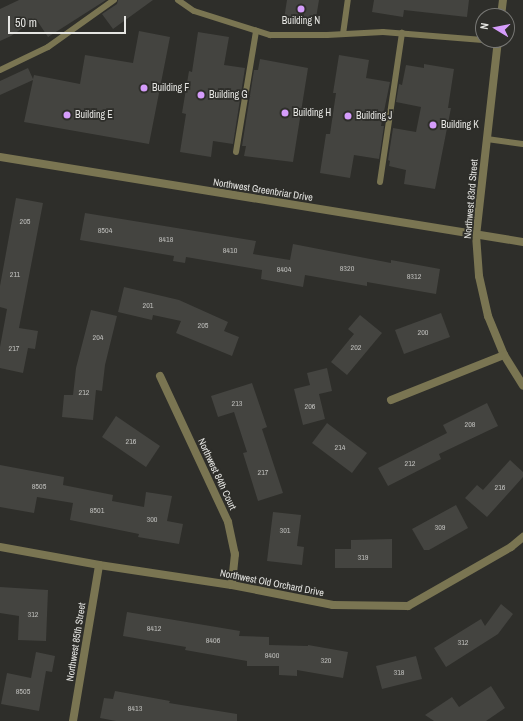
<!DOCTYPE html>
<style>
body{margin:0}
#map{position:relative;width:523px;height:721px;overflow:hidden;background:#2e2e2a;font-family:"Archivo Narrow",sans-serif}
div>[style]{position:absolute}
.building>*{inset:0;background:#444440}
.service>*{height:6px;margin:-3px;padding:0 3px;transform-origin:3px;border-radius:3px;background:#7a7552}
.minor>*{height:8px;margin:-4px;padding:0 4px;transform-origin:4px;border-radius:4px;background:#7a7552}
.dots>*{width:11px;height:11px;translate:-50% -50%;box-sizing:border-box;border:2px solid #2e2e2a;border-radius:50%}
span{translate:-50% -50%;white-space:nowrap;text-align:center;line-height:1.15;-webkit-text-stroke:3.5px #2e2e2a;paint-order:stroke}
.number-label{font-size:8px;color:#bdbdba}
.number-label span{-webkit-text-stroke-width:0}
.poi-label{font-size:10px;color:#e5e5e2}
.left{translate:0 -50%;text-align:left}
.street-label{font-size:10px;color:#e5e5e2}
.north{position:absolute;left:475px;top:8px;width:40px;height:40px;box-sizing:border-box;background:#2e2e2a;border:1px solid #777774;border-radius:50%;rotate:280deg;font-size:11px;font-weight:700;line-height:16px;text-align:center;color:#e5e5e2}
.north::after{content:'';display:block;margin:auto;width:14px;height:18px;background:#d59cfb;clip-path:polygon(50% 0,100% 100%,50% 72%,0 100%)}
.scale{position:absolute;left:8px;top:16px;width:118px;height:18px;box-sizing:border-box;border:2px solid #e5e5e2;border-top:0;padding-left:5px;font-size:12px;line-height:14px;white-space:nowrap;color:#e5e5e2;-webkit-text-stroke:3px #2e2e2a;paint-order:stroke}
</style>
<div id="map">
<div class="building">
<div style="clip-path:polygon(19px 0,106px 0,48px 37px,36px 19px,11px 36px,0 41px,0 9px)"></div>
<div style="clip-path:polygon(118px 0,153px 0,113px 29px,102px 14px,117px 4px)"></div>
<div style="clip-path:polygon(287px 0,319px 0,315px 24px,284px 19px)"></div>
<div style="clip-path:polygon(374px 0,469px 0,467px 17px,404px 10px,403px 17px,372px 12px)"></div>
<div style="clip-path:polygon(139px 31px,170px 37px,149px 144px,24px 122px,33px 80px,0 95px,0 81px,28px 68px,33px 79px,34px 75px,80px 84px,85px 55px,133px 63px)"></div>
<div style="clip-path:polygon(198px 32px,229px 37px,224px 65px,245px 68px,233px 144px,213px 141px,211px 157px,180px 152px,186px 114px,182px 113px,189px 71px,192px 72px)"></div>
<div style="clip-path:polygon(339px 55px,369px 60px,366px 78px,390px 82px,381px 126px,384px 126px,379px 159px,354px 155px,350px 178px,320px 173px,326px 134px,330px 134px,336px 93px,333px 93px)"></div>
<div style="clip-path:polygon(260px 59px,308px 68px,293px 162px,244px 156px,246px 146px,242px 146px,254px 70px,258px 70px)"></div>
<div style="clip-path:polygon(424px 64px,454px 69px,448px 108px,451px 108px,435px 189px,404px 184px,406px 170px,389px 166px,390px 161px,388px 160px,393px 128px,416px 132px,421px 107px,396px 102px,399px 84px,402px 85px,406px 65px,424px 68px)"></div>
<div style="clip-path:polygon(16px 198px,43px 203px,19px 328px,38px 331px,35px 349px,28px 348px,23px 373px,0 368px,0 347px,7px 309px,0 307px,0 286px)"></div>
<div style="clip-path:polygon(85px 213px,256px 241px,253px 254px,290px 260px,293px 244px,391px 263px,391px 260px,440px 269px,436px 294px,367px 282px,367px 286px,305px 275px,303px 287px,261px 279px,262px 270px,186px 257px,185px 263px,173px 261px,174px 256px,80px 240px)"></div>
<div style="clip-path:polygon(124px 287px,179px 300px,228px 322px,224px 331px,239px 337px,232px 356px,176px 333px,181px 321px,153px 315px,152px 320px,118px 312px)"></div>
<div style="clip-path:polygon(91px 310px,117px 316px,105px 365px,102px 391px,96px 390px,93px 420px,62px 417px,64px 395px,73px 395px,76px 368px)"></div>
<div style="clip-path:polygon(441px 313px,450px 337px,404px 354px,395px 330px)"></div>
<div style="clip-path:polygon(360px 315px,382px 333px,347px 375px,331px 362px,354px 334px,348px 329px)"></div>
<div style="clip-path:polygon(327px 368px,332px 391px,319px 394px,325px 419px,303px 425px,294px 389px,310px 385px,307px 373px)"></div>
<div style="clip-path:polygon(252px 383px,267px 427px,262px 429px,283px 493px,258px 501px,243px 453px,247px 452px,234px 412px,218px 417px,211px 396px)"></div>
<div style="clip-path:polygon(487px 403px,498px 426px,439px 454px,441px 459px,388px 486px,378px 468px,447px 433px,443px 425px)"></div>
<div style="clip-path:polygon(116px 416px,160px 446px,146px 467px,102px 437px)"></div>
<div style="clip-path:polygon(327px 423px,367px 453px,352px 473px,312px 443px)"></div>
<div style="clip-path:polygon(510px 460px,523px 472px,523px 477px,487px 517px,465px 498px,477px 485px,483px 490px)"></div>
<div style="clip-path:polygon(0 465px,64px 477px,63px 485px,113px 495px,112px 501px,144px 507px,146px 492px,172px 496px,167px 521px,183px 524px,179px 544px,138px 537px,139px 534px,70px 520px,73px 503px,37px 497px,34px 513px,0 507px)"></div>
<div style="clip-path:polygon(456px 505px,468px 528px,429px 550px,424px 550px,412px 529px)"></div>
<div style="clip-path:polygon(273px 512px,301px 515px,297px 546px,304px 547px,302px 565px,267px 561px)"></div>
<div style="clip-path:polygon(392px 539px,392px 568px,335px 568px,335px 549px,351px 549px,351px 540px)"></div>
<div style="clip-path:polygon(0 587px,48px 590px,46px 641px,18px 640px,19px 616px,0 613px)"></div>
<div style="clip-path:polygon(501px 604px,513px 614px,498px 634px,446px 667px,434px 648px,481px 619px,485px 626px)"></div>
<div style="clip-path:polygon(127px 612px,240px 631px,239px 636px,269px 637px,269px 645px,308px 646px,308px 645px,348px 652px,343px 678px,297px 670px,297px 676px,279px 675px,279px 666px,247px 666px,247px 661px,185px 650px,186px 647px,123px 636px)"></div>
<div style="clip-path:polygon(36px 652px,55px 656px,52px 672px,46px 671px,39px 711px,1px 704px,7px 673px,31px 678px)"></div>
<div style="clip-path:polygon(416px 656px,422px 679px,382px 689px,376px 666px)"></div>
<div style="clip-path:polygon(491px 686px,505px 708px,486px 721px,434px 721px,425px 715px,452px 697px,459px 707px)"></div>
<div style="clip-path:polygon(115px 691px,170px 701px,169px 703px,237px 714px,237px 721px,116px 721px,100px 718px,104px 698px,113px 699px)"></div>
</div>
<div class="service">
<div style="left:178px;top:0;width:19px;rotate:35deg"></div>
<div style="left:194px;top:11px;width:80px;rotate:17.5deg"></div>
<div style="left:270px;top:35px;width:57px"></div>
<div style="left:327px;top:35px;width:56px;rotate:-3.1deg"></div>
<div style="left:383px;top:32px;width:100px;rotate:4.6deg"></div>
<div style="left:343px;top:34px;width:34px;rotate:-82deg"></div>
<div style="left:485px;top:40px;width:13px;rotate:4deg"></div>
<div style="left:0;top:70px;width:53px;rotate:-25.6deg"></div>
<div style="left:48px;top:47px;width:81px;rotate:-35.5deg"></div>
<div style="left:487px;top:139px;width:36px;rotate:8deg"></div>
<div style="left:236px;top:152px;width:123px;rotate:-80.6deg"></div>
<div style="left:380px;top:182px;width:151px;rotate:-81.6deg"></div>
</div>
<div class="minor">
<div style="left:501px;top:16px;width:16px;rotate:-83deg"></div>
<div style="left:498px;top:40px;width:196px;rotate:96.4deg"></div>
<div style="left:476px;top:235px;width:41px;rotate:85.8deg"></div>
<div style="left:479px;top:276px;width:41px;rotate:77.3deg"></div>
<div style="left:488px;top:316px;width:42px;rotate:67.7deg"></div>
<div style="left:504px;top:355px;width:36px;rotate:58deg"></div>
<div style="left:0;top:157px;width:530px;rotate:9.23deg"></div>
<div style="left:160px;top:376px;width:161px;rotate:65deg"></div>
<div style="left:228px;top:522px;width:33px;rotate:78deg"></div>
<div style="left:235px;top:554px;width:31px;rotate:96deg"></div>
<div style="left:391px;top:400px;width:122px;rotate:-21.7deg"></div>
<div style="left:0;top:547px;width:101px;rotate:10.3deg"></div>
<div style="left:99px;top:565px;width:134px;rotate:8.6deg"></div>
<div style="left:232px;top:585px;width:103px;rotate:11.2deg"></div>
<div style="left:333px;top:605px;width:75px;rotate:0.8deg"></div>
<div style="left:408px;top:606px;width:119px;rotate:-29.8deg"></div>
<div style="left:511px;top:547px;width:16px;rotate:-40deg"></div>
<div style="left:73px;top:721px;width:158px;rotate:-80.5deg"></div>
</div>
<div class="dots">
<div style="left:301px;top:9px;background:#d59cfb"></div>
<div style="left:144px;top:88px;background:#d59cfb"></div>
<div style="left:201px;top:95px;background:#d59cfb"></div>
<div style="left:285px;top:113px;background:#d59cfb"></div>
<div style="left:67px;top:115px;background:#d59cfb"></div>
<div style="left:348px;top:116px;background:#d59cfb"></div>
<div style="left:433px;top:125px;background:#d59cfb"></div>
</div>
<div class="number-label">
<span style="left:25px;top:222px">205</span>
<span style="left:105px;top:231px">8504</span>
<span style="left:166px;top:240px">8418</span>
<span style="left:230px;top:251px">8410</span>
<span style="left:347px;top:269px">8320</span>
<span style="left:284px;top:270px">8404</span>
<span style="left:15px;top:275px">211</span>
<span style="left:414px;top:277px">8312</span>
<span style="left:148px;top:306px">201</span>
<span style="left:203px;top:326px">205</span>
<span style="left:423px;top:333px">200</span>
<span style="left:98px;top:338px">204</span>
<span style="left:356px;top:348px">202</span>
<span style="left:14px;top:349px">217</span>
<span style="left:84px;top:393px">212</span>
<span style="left:237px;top:404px">213</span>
<span style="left:310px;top:407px">206</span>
<span style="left:470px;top:425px">208</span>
<span style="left:131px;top:442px">216</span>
<span style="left:340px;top:448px">214</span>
<span style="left:410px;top:464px">212</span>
<span style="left:263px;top:473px">217</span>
<span style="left:39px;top:487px">8505</span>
<span style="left:500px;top:488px">216</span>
<span style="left:97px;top:511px">8501</span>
<span style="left:152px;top:520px">300</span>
<span style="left:440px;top:528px">309</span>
<span style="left:285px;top:531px">301</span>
<span style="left:363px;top:558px">319</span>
<span style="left:33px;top:615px">312</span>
<span style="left:154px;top:629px">8412</span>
<span style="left:213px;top:641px">8406</span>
<span style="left:463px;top:643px">312</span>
<span style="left:272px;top:656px">8400</span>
<span style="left:326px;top:661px">320</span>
<span style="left:399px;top:673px">318</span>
<span style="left:23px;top:692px">8505</span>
<span style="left:135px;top:709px">8413</span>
</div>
<div class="poi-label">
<span style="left:301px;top:21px">Building N</span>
<span class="left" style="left:152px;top:88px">Building F</span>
<span class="left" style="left:209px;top:95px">Building G</span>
<span class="left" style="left:293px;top:113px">Building H</span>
<span class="left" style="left:75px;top:115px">Building E</span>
<span class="left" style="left:356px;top:116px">Building J</span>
<span class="left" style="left:441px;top:125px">Building K</span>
</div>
<div class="street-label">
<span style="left:263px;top:190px;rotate:9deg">Northwest Greenbriar Drive</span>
<span style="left:471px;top:199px;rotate:-85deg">Northwest 83rd Street</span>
<span style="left:217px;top:474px;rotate:65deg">Northwest 84th Court</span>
<span style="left:272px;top:583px;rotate:11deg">Northwest Old Orchard Drive</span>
<span style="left:76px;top:642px;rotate:-81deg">Northwest 85th Street</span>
</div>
<div class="north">N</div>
<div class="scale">50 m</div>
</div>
